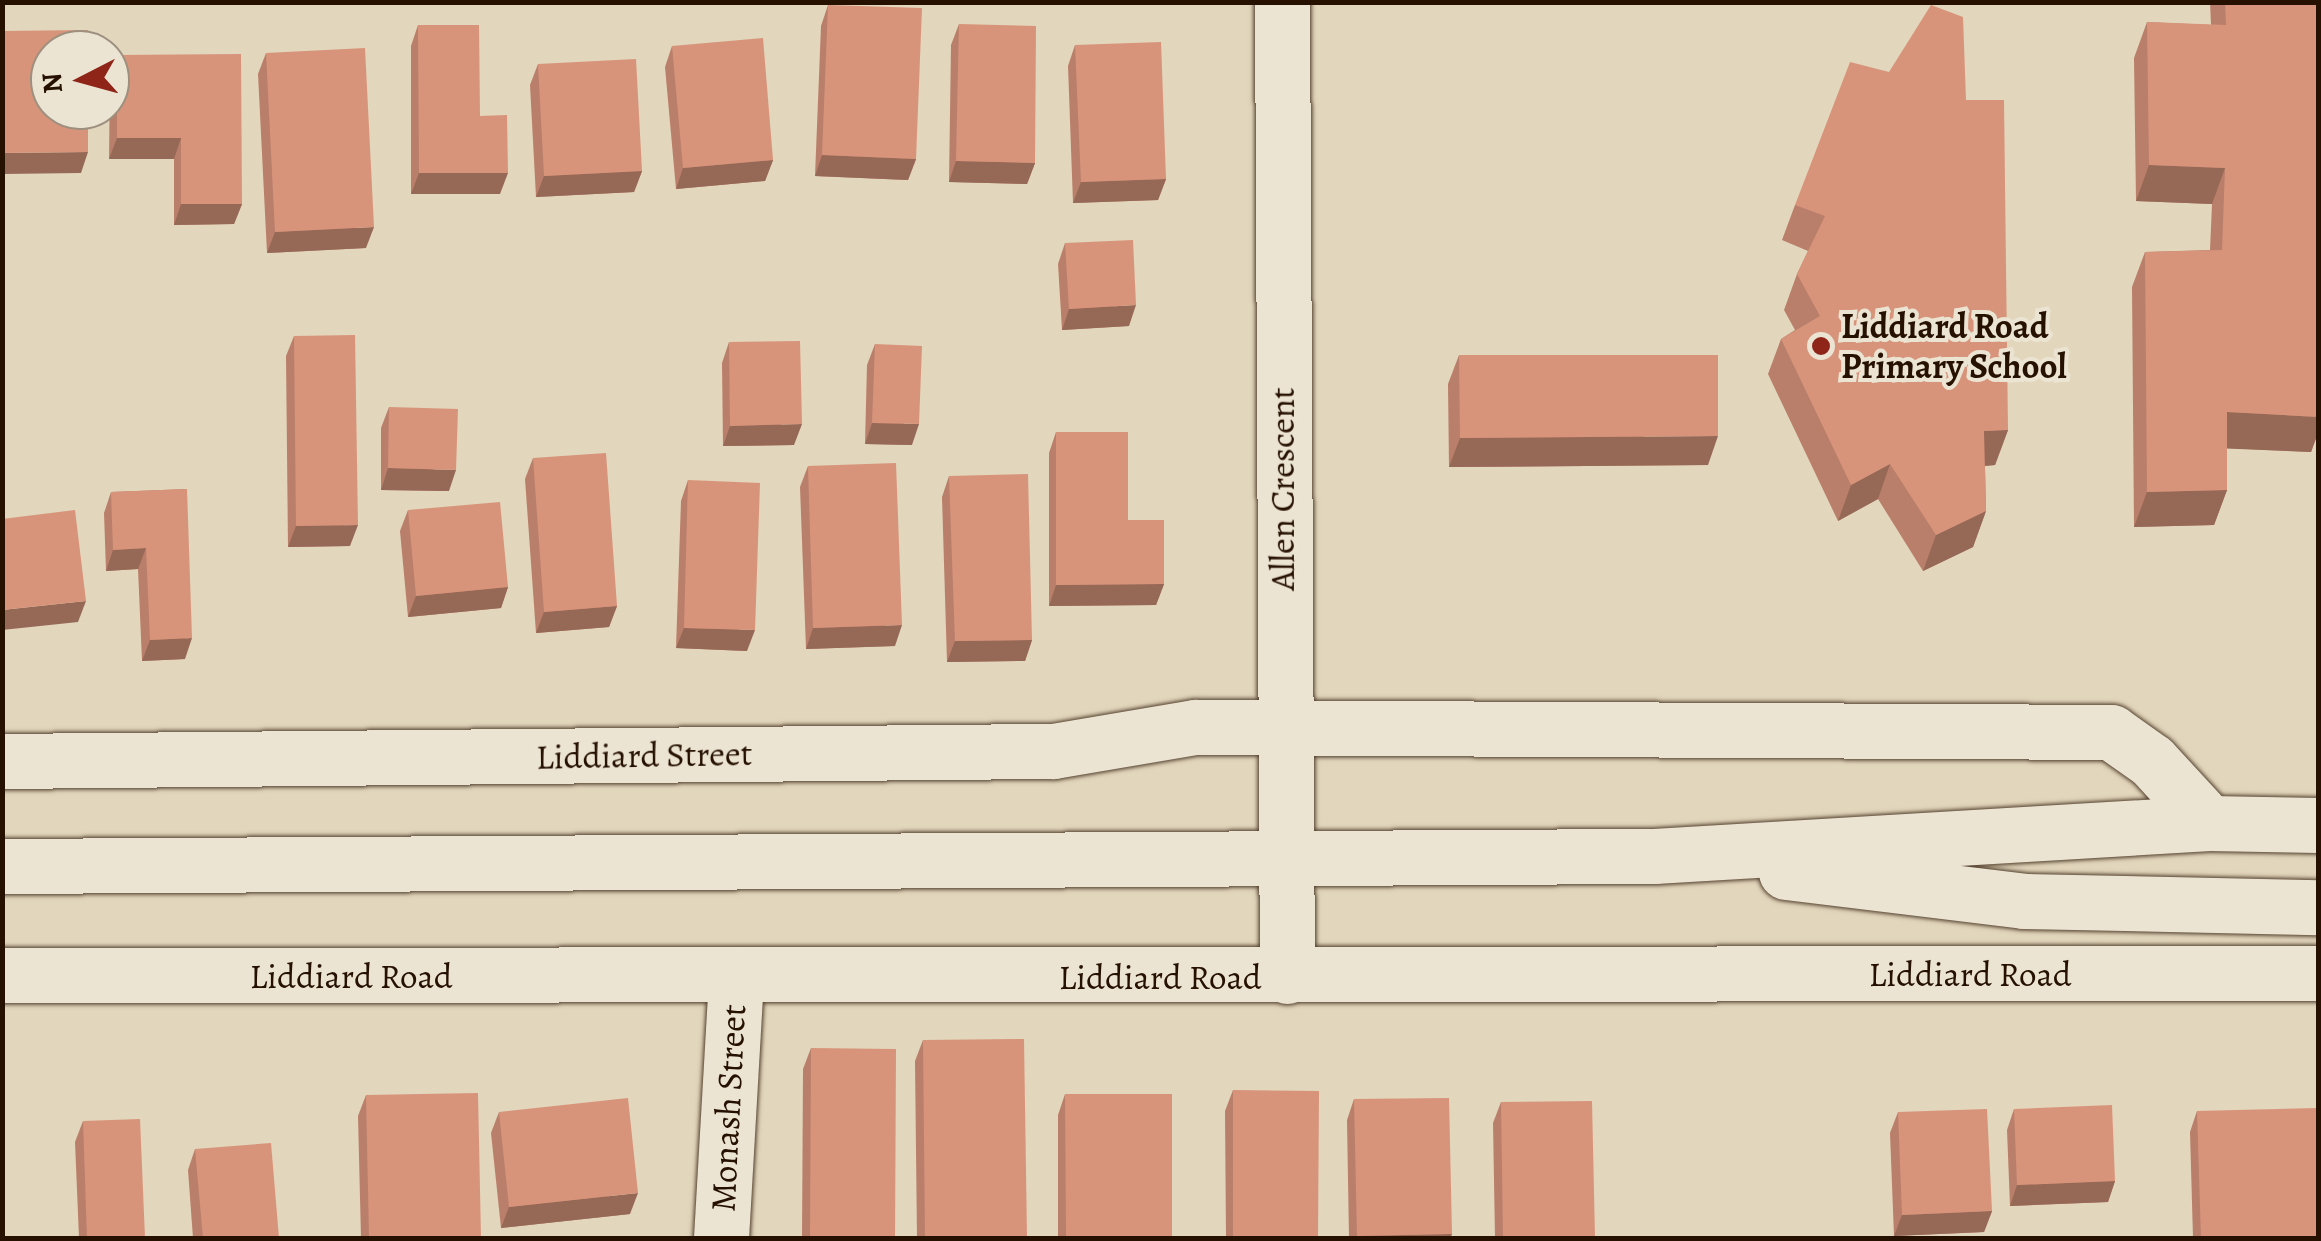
<!DOCTYPE html>
<style>
body{margin:0}
#map{position:relative;width:2321px;height:1241px;overflow:hidden;background:#e2d6bc;font-family:Alegreya,serif}
div>[style]{position:absolute}
.roads{filter:drop-shadow(0 0 2px #55422f) drop-shadow(0 0 2px #55422f)}
.minor>*{height:55px;margin:-27.5px;padding:0 27.5px;transform-origin:27.5px;border-radius:27.5px;background:#ece4d3}
.tertiary>*{height:55px;margin:-27.5px;padding:0 27.5px;transform-origin:27.5px;border-radius:27.5px;background:#ece4d3}
.wall>*{inset:0;background:#b97f6a}
.shaded-wall>*{inset:0;background:#966856}
.building>*{inset:0;background:#d7947b}
.dots>*{width:28px;height:28px;translate:-50% -50%;box-sizing:border-box;border:5px solid #ece4d3;border-radius:50%}
span{translate:-50% -50%;white-space:nowrap;text-align:center;line-height:1.15;-webkit-text-stroke:8px #ece4d3;paint-order:stroke}
.poi-label{font-size:35px;color:#261100;font-weight:700}
.left{translate:0 -50%;text-align:left}
.street-label{font-size:35px;color:#261100}
.frame{position:absolute;inset:0;border:5px solid #261100;pointer-events:none}
.north{position:absolute;left:30px;top:30px;width:100px;height:100px;box-sizing:border-box;background:#ece4d3;border:2px solid #9d907f;border-radius:50%;rotate:264deg;font-size:28px;font-weight:700;line-height:40px;text-align:center;color:#261100}
.north::after{content:'';display:block;margin:auto;width:35px;height:45px;background:#8f2418;clip-path:polygon(50% 0,100% 100%,50% 72%,0 100%)}
</style>
<div id="map">
<div class="roads">
<div class="minor">
<div style="left:1282px;top:2px;width:974px;rotate:89.71deg"></div>
<div style="left:2px;top:761px;width:1051px;rotate:-0.55deg"></div>
<div style="left:1053px;top:751px;width:144px;rotate:-9.6deg"></div>
<div style="left:1195px;top:727px;width:916px;rotate:0.31deg"></div>
<div style="left:2111px;top:732px;width:50px;rotate:35.3deg"></div>
<div style="left:2152px;top:761px;width:84px;rotate:47.4deg"></div>
<div style="left:2px;top:975px;width:2316px;rotate:-0.05deg"></div>
<div style="left:721px;top:1238px;width:260px;rotate:-86.7deg"></div>
</div>
<div class="tertiary">
<div style="left:2px;top:866px;width:1652px;rotate:-0.35deg"></div>
<div style="left:1654px;top:856px;width:556px;rotate:-3.4deg"></div>
<div style="left:2209px;top:823px;width:109px;rotate:1.1deg"></div>
<div style="left:1786px;top:872px;width:240px;rotate:6.9deg"></div>
<div style="left:2024px;top:901px;width:294px;rotate:1.2deg"></div>
</div>
</div>
<div class="wall">
<div style="clip-path:polygon(2210px 2px,2318px 2px,2318px 433px,2311px 452px,2227px 448px,2227px 490px,2214px 525px,2134px 527px,2132px 287px,2145px 252px,2210px 250px,2212px 204px,2136px 201px,2134px 58px,2147px 22px,2211px 25px)"></div>
<div style="clip-path:polygon(828px 5px,916px 159px,908px 180px,815px 176px,821px 26px)"></div>
<div style="clip-path:polygon(959px 24px,1035px 163px,1027px 184px,949px 182px,951px 45px)"></div>
<div style="clip-path:polygon(418px 25px,480px 116px,500px 194px,411px 194px,411px 46px)"></div>
<div style="clip-path:polygon(1075px 45px,1166px 179px,1158px 200px,1073px 203px,1068px 66px)"></div>
<div style="clip-path:polygon(672px 46px,773px 160px,765px 181px,676px 189px,665px 67px)"></div>
<div style="clip-path:polygon(266px 53px,366px 248px,267px 253px,258px 74px)"></div>
<div style="clip-path:polygon(117px 55px,242px 204px,234px 224px,174px 225px,174px 159px,109px 159px,110px 74px)"></div>
<div style="clip-path:polygon(538px 64px,642px 171px,634px 192px,536px 197px,530px 85px)"></div>
<div style="clip-path:polygon(1966px 100px,2008px 430px,1995px 465px,1985px 466px,1986px 511px,1973px 547px,1923px 571px,1878px 499px,1838px 521px,1768px 374px,1781px 339px,1795px 330px,1784px 310px,1797px 274px,1808px 251px,1782px 240px,1795px 205px)"></div>
<div style="clip-path:polygon(1065px 243px,1129px 326px,1062px 330px,1058px 264px)"></div>
<div style="clip-path:polygon(294px 336px,350px 546px,288px 547px,286px 356px)"></div>
<div style="clip-path:polygon(729px 342px,794px 445px,723px 446px,722px 363px)"></div>
<div style="clip-path:polygon(875px 344px,912px 445px,865px 444px,867px 365px)"></div>
<div style="clip-path:polygon(1459px 355px,1708px 465px,1449px 467px,1448px 384px)"></div>
<div style="clip-path:polygon(389px 407px,449px 491px,381px 490px,381px 428px)"></div>
<div style="clip-path:polygon(1056px 432px,1128px 520px,1164px 584px,1156px 605px,1049px 606px,1049px 453px)"></div>
<div style="clip-path:polygon(533px 458px,617px 606px,609px 627px,536px 633px,525px 479px)"></div>
<div style="clip-path:polygon(808px 466px,895px 646px,806px 649px,800px 487px)"></div>
<div style="clip-path:polygon(949px 476px,1032px 640px,1025px 661px,947px 662px,942px 497px)"></div>
<div style="clip-path:polygon(688px 480px,747px 651px,676px 648px,681px 501px)"></div>
<div style="clip-path:polygon(187px 489px,185px 659px,142px 661px,138px 569px,106px 571px,104px 513px,111px 492px)"></div>
<div style="clip-path:polygon(408px 510px,508px 587px,501px 608px,408px 617px,400px 531px)"></div>
<div style="clip-path:polygon(923px 1040px,1027px 1238px,917px 1238px,915px 1061px)"></div>
<div style="clip-path:polygon(811px 1048px,895px 1238px,802px 1238px,803px 1069px)"></div>
<div style="clip-path:polygon(1233px 1090px,1318px 1238px,1226px 1238px,1225px 1111px)"></div>
<div style="clip-path:polygon(1065px 1094px,1172px 1238px,1058px 1238px,1058px 1115px)"></div>
<div style="clip-path:polygon(366px 1095px,481px 1238px,361px 1238px,358px 1116px)"></div>
<div style="clip-path:polygon(1354px 1099px,1452px 1234px,1450px 1238px,1349px 1238px,1347px 1120px)"></div>
<div style="clip-path:polygon(1501px 1102px,1595px 1238px,1495px 1238px,1493px 1123px)"></div>
<div style="clip-path:polygon(2014px 1109px,2115px 1181px,2108px 1202px,2010px 1206px,2007px 1130px)"></div>
<div style="clip-path:polygon(2197px 1111px,2318px 1238px,2193px 1238px,2190px 1132px)"></div>
<div style="clip-path:polygon(499px 1112px,630px 1214px,501px 1228px,491px 1133px)"></div>
<div style="clip-path:polygon(1898px 1112px,1992px 1211px,1984px 1232px,1894px 1236px,1890px 1133px)"></div>
<div style="clip-path:polygon(83px 1121px,145px 1238px,79px 1238px,75px 1142px)"></div>
<div style="clip-path:polygon(195px 1149px,279px 1238px,193px 1238px,188px 1170px)"></div>
</div>
<div class="shaded-wall">
<div style="clip-path:polygon(117px 138px,181px 138px,174px 159px,109px 159px)"></div>
<div style="clip-path:polygon(88px 152px,81px 173px,2px 174px,2px 153px)"></div>
<div style="clip-path:polygon(822px 155px,916px 159px,908px 180px,815px 176px)"></div>
<div style="clip-path:polygon(773px 160px,765px 181px,676px 189px,683px 168px)"></div>
<div style="clip-path:polygon(956px 161px,1035px 163px,1027px 184px,949px 182px)"></div>
<div style="clip-path:polygon(2149px 165px,2225px 168px,2212px 204px,2136px 201px)"></div>
<div style="clip-path:polygon(642px 171px,634px 192px,536px 197px,544px 176px)"></div>
<div style="clip-path:polygon(419px 173px,508px 173px,500px 194px,411px 194px)"></div>
<div style="clip-path:polygon(1166px 179px,1158px 200px,1073px 203px,1081px 182px)"></div>
<div style="clip-path:polygon(181px 204px,242px 204px,234px 224px,174px 225px)"></div>
<div style="clip-path:polygon(374px 227px,366px 248px,267px 253px,275px 232px)"></div>
<div style="clip-path:polygon(1136px 305px,1129px 326px,1062px 330px,1069px 309px)"></div>
<div style="clip-path:polygon(2227px 412px,2318px 417px,2318px 433px,2311px 452px,2214px 448px)"></div>
<div style="clip-path:polygon(872px 423px,919px 424px,912px 445px,865px 444px)"></div>
<div style="clip-path:polygon(802px 424px,794px 445px,723px 446px,730px 426px)"></div>
<div style="clip-path:polygon(2008px 430px,1995px 465px,1971px 467px,1984px 431px)"></div>
<div style="clip-path:polygon(1718px 436px,1708px 465px,1449px 467px,1460px 438px)"></div>
<div style="clip-path:polygon(1890px 464px,1878px 499px,1838px 521px,1851px 485px)"></div>
<div style="clip-path:polygon(388px 468px,456px 470px,449px 491px,381px 490px)"></div>
<div style="clip-path:polygon(2227px 490px,2214px 525px,2134px 527px,2147px 492px)"></div>
<div style="clip-path:polygon(1986px 511px,1973px 547px,1923px 571px,1936px 535px)"></div>
<div style="clip-path:polygon(358px 525px,350px 546px,288px 547px,296px 526px)"></div>
<div style="clip-path:polygon(146px 548px,138px 569px,106px 571px,113px 550px)"></div>
<div style="clip-path:polygon(1164px 584px,1156px 605px,1049px 606px,1056px 585px)"></div>
<div style="clip-path:polygon(508px 587px,501px 608px,408px 617px,416px 596px)"></div>
<div style="clip-path:polygon(86px 601px,78px 622px,2px 630px,2px 610px)"></div>
<div style="clip-path:polygon(617px 606px,609px 627px,536px 633px,544px 612px)"></div>
<div style="clip-path:polygon(902px 625px,895px 646px,806px 649px,813px 628px)"></div>
<div style="clip-path:polygon(684px 628px,755px 630px,747px 651px,676px 648px)"></div>
<div style="clip-path:polygon(192px 638px,185px 659px,142px 661px,150px 640px)"></div>
<div style="clip-path:polygon(1032px 640px,1025px 661px,947px 662px,955px 641px)"></div>
<div style="clip-path:polygon(2115px 1181px,2108px 1202px,2010px 1206px,2017px 1185px)"></div>
<div style="clip-path:polygon(638px 1193px,630px 1214px,501px 1228px,509px 1207px)"></div>
<div style="clip-path:polygon(1992px 1211px,1984px 1232px,1894px 1236px,1902px 1215px)"></div>
<div style="clip-path:polygon(1452px 1234px,1450px 1238px,1356px 1238px,1357px 1236px)"></div>
</div>
<div class="building">
<div style="clip-path:polygon(2225px 2px,2318px 2px,2318px 417px,2227px 412px,2227px 490px,2147px 492px,2145px 252px,2222px 250px,2225px 168px,2149px 165px,2147px 22px,2226px 25px)"></div>
<div style="clip-path:polygon(828px 5px,922px 8px,916px 159px,822px 155px)"></div>
<div style="clip-path:polygon(1931px 5px,1963px 17px,1966px 100px,2004px 100px,2008px 430px,1984px 431px,1986px 511px,1936px 535px,1890px 464px,1851px 485px,1781px 339px,1820px 316px,1797px 274px,1825px 216px,1795px 205px,1850px 62px,1889px 72px)"></div>
<div style="clip-path:polygon(959px 24px,1036px 26px,1035px 163px,956px 161px)"></div>
<div style="clip-path:polygon(418px 25px,479px 25px,480px 116px,507px 115px,508px 173px,419px 173px)"></div>
<div style="clip-path:polygon(88px 30px,88px 50px,50px 50px,50px 110px,88px 110px,88px 152px,2px 153px,2px 31px)"></div>
<div style="clip-path:polygon(763px 38px,773px 160px,683px 168px,672px 46px)"></div>
<div style="clip-path:polygon(1161px 42px,1166px 179px,1081px 182px,1075px 45px)"></div>
<div style="clip-path:polygon(365px 48px,374px 227px,275px 232px,266px 53px)"></div>
<div style="clip-path:polygon(241px 54px,242px 204px,181px 204px,181px 138px,117px 138px,117px 55px)"></div>
<div style="clip-path:polygon(636px 59px,642px 171px,544px 176px,538px 64px)"></div>
<div style="clip-path:polygon(1133px 240px,1136px 305px,1069px 309px,1065px 243px)"></div>
<div style="clip-path:polygon(355px 335px,358px 525px,296px 526px,294px 336px)"></div>
<div style="clip-path:polygon(800px 341px,802px 424px,730px 426px,729px 342px)"></div>
<div style="clip-path:polygon(875px 344px,922px 346px,919px 424px,872px 423px)"></div>
<div style="clip-path:polygon(1459px 355px,1718px 355px,1718px 436px,1460px 438px)"></div>
<div style="clip-path:polygon(389px 407px,458px 409px,456px 470px,388px 468px)"></div>
<div style="clip-path:polygon(1056px 432px,1128px 432px,1128px 520px,1164px 520px,1164px 584px,1056px 585px)"></div>
<div style="clip-path:polygon(606px 453px,617px 606px,544px 612px,533px 458px)"></div>
<div style="clip-path:polygon(896px 463px,902px 625px,813px 628px,808px 466px)"></div>
<div style="clip-path:polygon(1028px 474px,1032px 640px,955px 641px,949px 476px)"></div>
<div style="clip-path:polygon(688px 480px,760px 483px,755px 630px,684px 628px)"></div>
<div style="clip-path:polygon(187px 489px,192px 638px,150px 640px,146px 548px,113px 550px,111px 492px)"></div>
<div style="clip-path:polygon(500px 502px,508px 587px,416px 596px,408px 510px)"></div>
<div style="clip-path:polygon(75px 510px,86px 601px,2px 610px,2px 519px)"></div>
<div style="clip-path:polygon(1024px 1039px,1027px 1238px,925px 1238px,923px 1040px)"></div>
<div style="clip-path:polygon(811px 1048px,896px 1049px,895px 1238px,810px 1238px)"></div>
<div style="clip-path:polygon(1233px 1090px,1319px 1091px,1318px 1238px,1233px 1238px)"></div>
<div style="clip-path:polygon(478px 1093px,481px 1238px,369px 1238px,366px 1095px)"></div>
<div style="clip-path:polygon(1065px 1094px,1172px 1094px,1172px 1238px,1066px 1238px)"></div>
<div style="clip-path:polygon(628px 1098px,638px 1193px,509px 1207px,499px 1112px)"></div>
<div style="clip-path:polygon(1449px 1098px,1452px 1234px,1357px 1236px,1354px 1099px)"></div>
<div style="clip-path:polygon(1592px 1101px,1595px 1238px,1503px 1238px,1501px 1102px)"></div>
<div style="clip-path:polygon(2112px 1105px,2115px 1181px,2017px 1185px,2014px 1109px)"></div>
<div style="clip-path:polygon(2317px 1108px,2318px 1238px,2201px 1238px,2197px 1111px)"></div>
<div style="clip-path:polygon(1987px 1109px,1992px 1211px,1902px 1215px,1898px 1112px)"></div>
<div style="clip-path:polygon(140px 1119px,145px 1238px,87px 1238px,83px 1121px)"></div>
<div style="clip-path:polygon(271px 1143px,279px 1238px,203px 1238px,195px 1149px)"></div>
</div>
<div class="dots">
<div style="left:1821px;top:346px;background:#8f2418"></div>
</div>
<div class="poi-label">
<span class="left" style="left:1841px;top:346px">Liddiard Road<br>Primary School</span>
</div>
<div class="street-label">
<span style="left:1282px;top:489px;rotate:-90deg">Allen Crescent</span>
<span style="left:644px;top:755px;rotate:-1deg">Liddiard Street</span>
<span style="left:1970px;top:974px">Liddiard Road</span>
<span style="left:351px;top:976px">Liddiard Road</span>
<span style="left:1160px;top:977px">Liddiard Road</span>
<span style="left:728px;top:1108px;rotate:-87deg">Monash Street</span>
</div>
<div class="frame"></div>
<div class="north">N</div>
</div>
